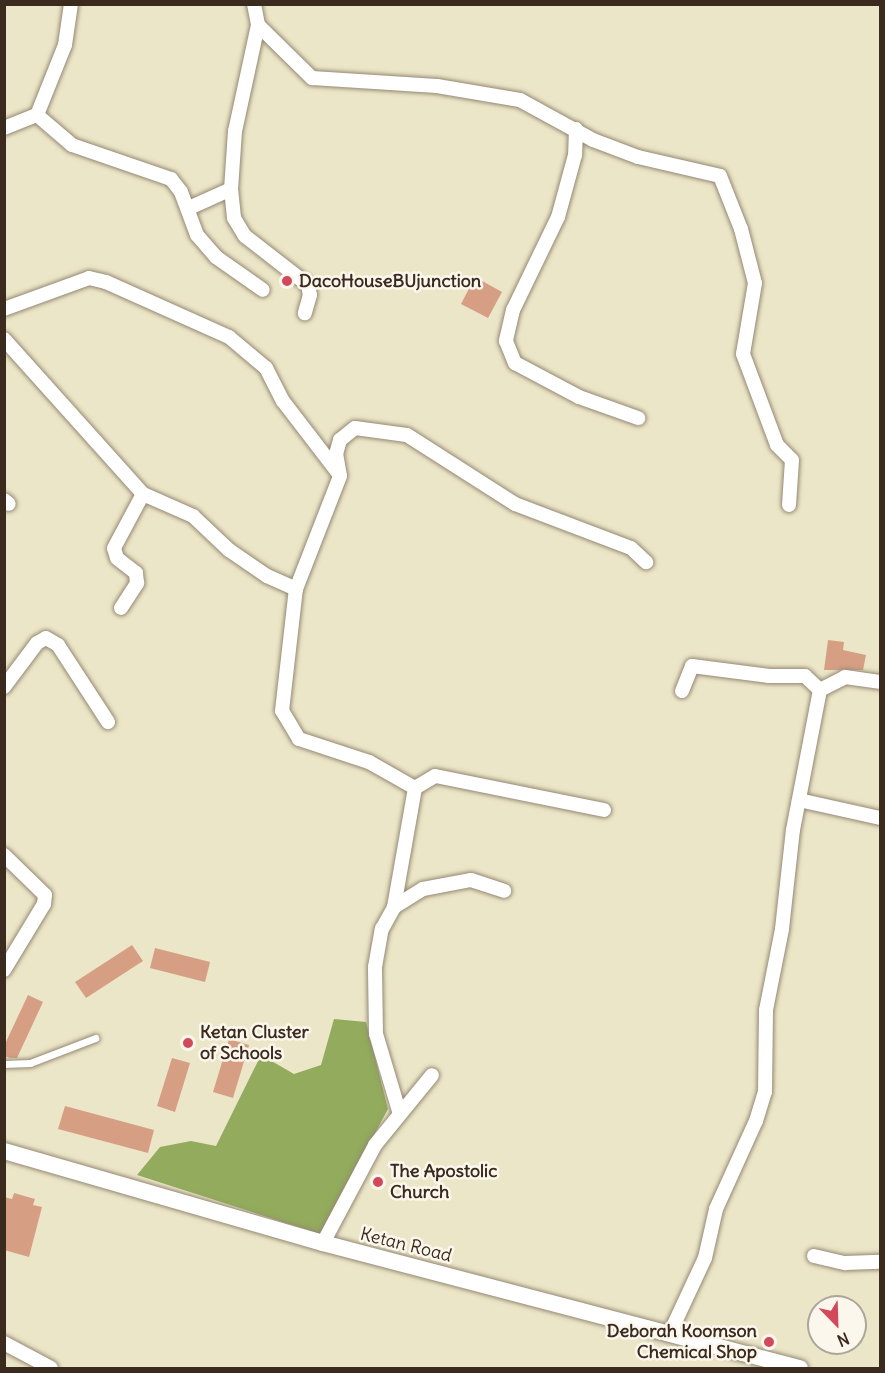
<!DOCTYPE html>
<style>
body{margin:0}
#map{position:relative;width:885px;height:1373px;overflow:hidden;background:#ece6c8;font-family:Delius,sans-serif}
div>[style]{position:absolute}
.forest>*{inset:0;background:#92ab5c}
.building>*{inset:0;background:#d69f84}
.roads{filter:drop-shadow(0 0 2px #948873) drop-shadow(0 0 2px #948873)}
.service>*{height:7px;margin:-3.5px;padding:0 3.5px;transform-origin:3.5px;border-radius:3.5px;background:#fff}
.minor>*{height:14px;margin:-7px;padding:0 7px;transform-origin:7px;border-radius:7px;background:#fff}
.tertiary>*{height:16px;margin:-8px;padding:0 8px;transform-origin:8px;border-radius:8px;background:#fff}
.dots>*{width:16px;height:16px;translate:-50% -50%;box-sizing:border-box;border:3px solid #fbf7ec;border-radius:50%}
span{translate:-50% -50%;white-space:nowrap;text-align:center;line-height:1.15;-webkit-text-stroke:5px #fbf7ec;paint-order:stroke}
.poi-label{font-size:18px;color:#3b2a1e;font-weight:700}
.left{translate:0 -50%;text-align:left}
.right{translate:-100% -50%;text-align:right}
.street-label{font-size:18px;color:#3b2a1e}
.frame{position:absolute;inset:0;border:6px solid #3b2a1e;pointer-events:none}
.north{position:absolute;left:807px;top:1295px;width:60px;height:60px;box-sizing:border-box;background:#fbf7ec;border:2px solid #aea59a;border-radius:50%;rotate:157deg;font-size:16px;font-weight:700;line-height:24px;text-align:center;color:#3b2a1e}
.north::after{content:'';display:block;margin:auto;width:21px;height:27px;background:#d1495b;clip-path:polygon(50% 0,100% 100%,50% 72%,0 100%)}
</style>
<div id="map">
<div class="forest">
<div style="clip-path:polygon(334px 1019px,366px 1022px,388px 1109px,320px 1234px,137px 1175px,160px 1147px,191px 1141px,216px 1146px,261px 1055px,294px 1074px,321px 1065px)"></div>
</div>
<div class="building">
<div style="clip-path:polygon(475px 277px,502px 292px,488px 318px,461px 304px)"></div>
<div style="clip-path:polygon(828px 640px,844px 642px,843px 650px,866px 655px,863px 670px,824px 670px)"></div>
<div style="clip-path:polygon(132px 945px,143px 961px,86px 998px,75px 982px)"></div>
<div style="clip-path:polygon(155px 948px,210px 962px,205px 982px,150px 968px)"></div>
<div style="clip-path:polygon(28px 995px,43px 1002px,17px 1058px,10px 1058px,4px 1056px,4px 1046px)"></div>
<div style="clip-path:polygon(229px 1039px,249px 1045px,233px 1098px,213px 1092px)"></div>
<div style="clip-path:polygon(172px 1058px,190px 1063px,175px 1112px,157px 1106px)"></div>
<div style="clip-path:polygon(65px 1106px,154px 1130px,148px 1153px,58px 1129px)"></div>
<div style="clip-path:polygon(14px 1193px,35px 1199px,33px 1205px,42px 1207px,29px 1257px,4px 1250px,4px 1197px,12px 1199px)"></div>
</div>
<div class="roads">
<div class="service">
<div style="left:4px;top:1064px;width:26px;rotate:-2deg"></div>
<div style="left:30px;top:1063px;width:70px;rotate:-21deg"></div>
</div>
<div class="minor">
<div style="left:254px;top:4px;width:21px;rotate:79deg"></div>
<div style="left:258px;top:25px;width:108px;rotate:102.2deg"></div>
<div style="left:235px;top:131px;width:58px;rotate:93.9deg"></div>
<div style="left:231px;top:189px;width:29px;rotate:84deg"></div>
<div style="left:234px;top:218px;width:21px;rotate:59deg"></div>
<div style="left:245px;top:236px;width:80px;rotate:37.9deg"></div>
<div style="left:308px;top:285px;width:10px;rotate:79deg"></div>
<div style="left:310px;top:295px;width:19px;rotate:106deg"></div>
<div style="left:258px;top:25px;width:76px;rotate:44.5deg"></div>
<div style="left:312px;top:78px;width:125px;rotate:3.7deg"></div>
<div style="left:437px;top:86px;width:84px;rotate:9.6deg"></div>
<div style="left:520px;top:100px;width:83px;rotate:28.7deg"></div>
<div style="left:593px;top:140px;width:48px;rotate:20.7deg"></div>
<div style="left:638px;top:157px;width:84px;rotate:13deg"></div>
<div style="left:720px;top:176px;width:57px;rotate:68.4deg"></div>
<div style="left:741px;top:229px;width:56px;rotate:75.5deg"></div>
<div style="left:755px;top:283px;width:72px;rotate:99.6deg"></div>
<div style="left:743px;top:354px;width:97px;rotate:69.5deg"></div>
<div style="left:777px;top:445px;width:21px;rotate:45deg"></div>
<div style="left:792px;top:460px;width:45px;rotate:93.8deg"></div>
<div style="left:37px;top:115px;width:46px;rotate:40.6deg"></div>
<div style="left:72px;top:145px;width:105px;rotate:19deg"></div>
<div style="left:171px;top:179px;width:16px;rotate:52deg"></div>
<div style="left:181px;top:192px;width:46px;rotate:69.6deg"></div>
<div style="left:197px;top:235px;width:29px;rotate:49deg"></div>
<div style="left:216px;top:257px;width:57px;rotate:35.1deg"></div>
<div style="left:4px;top:128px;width:35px;rotate:-22deg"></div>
<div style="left:37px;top:115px;width:75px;rotate:-68.2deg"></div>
<div style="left:65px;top:45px;width:41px;rotate:-81.7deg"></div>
<div style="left:576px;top:129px;width:26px;rotate:92deg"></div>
<div style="left:575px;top:155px;width:64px;rotate:105.3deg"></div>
<div style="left:558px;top:217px;width:103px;rotate:115.8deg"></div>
<div style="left:513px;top:310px;width:32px;rotate:103deg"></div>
<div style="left:506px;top:341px;width:24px;rotate:68deg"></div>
<div style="left:515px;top:363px;width:72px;rotate:28deg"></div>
<div style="left:579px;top:397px;width:63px;rotate:19.6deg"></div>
<div style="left:189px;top:208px;width:46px;rotate:-24.3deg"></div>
<div style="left:4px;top:309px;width:90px;rotate:-20deg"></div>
<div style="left:89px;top:278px;width:17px;rotate:13deg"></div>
<div style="left:106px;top:282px;width:135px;rotate:24.1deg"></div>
<div style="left:229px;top:337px;width:48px;rotate:40deg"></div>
<div style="left:266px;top:368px;width:37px;rotate:63deg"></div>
<div style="left:283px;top:401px;width:92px;rotate:52.5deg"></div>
<div style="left:4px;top:339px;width:208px;rotate:48.1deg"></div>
<div style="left:143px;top:494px;width:55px;rotate:23.7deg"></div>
<div style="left:193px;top:516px;width:50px;rotate:43.4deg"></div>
<div style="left:229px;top:550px;width:46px;rotate:34.4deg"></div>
<div style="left:267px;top:576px;width:32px;rotate:24deg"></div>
<div style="left:4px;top:500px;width:6px;rotate:39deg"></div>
<div style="left:121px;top:608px;width:30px;rotate:-57deg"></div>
<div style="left:137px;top:583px;width:10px;rotate:-96deg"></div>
<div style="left:136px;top:573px;width:24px;rotate:-142deg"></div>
<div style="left:117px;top:558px;width:10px;rotate:-107deg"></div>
<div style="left:114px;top:548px;width:61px;rotate:-61.8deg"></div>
<div style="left:4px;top:687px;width:55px;rotate:-53.1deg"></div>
<div style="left:37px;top:643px;width:10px;rotate:-29deg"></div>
<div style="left:46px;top:638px;width:14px;rotate:30deg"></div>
<div style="left:58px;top:645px;width:92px;rotate:57deg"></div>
<div style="left:682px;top:691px;width:27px;rotate:-68deg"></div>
<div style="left:692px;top:666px;width:78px;rotate:7.4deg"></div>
<div style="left:769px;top:676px;width:36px"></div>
<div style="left:805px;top:676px;width:21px;rotate:43deg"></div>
<div style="left:799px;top:800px;width:83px;rotate:12.5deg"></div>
<div style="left:604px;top:810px;width:172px;rotate:-168.6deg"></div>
<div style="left:435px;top:776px;width:23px;rotate:149deg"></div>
<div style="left:415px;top:788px;width:53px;rotate:-150.5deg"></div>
<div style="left:369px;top:762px;width:74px;rotate:-161.8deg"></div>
<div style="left:299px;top:739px;width:33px;rotate:-121deg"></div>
<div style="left:282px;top:711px;width:123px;rotate:-83.5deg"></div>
<div style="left:296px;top:589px;width:121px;rotate:-68.7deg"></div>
<div style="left:340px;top:476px;width:22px;rotate:-100deg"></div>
<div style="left:336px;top:454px;width:15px;rotate:-74deg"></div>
<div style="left:340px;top:440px;width:19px;rotate:-39deg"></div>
<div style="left:355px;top:428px;width:52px;rotate:7.7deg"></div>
<div style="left:407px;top:435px;width:128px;rotate:32.6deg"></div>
<div style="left:515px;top:504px;width:124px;rotate:20.8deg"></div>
<div style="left:631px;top:548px;width:21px;rotate:43deg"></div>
<div style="left:4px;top:855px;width:57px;rotate:44.3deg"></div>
<div style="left:45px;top:895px;width:9px;rotate:96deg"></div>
<div style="left:44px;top:904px;width:77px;rotate:121.2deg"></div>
<div style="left:394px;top:907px;width:121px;rotate:-80deg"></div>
<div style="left:399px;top:1111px;width:80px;rotate:-106.6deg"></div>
<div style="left:376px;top:1034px;width:67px;rotate:-90.9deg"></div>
<div style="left:375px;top:967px;width:39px;rotate:-80deg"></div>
<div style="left:382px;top:929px;width:25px;rotate:-61deg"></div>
<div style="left:394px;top:907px;width:34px;rotate:-32deg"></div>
<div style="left:423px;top:889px;width:49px;rotate:-10.6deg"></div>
<div style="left:471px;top:880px;width:35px;rotate:18deg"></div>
<div style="left:323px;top:1243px;width:111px;rotate:-62deg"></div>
<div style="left:375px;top:1145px;width:90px;rotate:-50.8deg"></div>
<div style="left:814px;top:1256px;width:32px;rotate:13deg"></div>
<div style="left:845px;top:1263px;width:35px;rotate:-2deg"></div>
<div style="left:670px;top:1333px;width:83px;rotate:-65deg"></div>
<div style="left:705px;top:1258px;width:50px;rotate:-77.3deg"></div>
<div style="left:716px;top:1209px;width:97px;rotate:-65.6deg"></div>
<div style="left:756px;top:1121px;width:30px;rotate:-73deg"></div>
<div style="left:765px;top:1092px;width:82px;rotate:-89.3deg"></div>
<div style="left:766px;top:1010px;width:83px;rotate:-78.8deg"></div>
<div style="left:782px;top:929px;width:100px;rotate:-83.7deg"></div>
<div style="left:793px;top:830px;width:143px;rotate:-79.1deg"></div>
<div style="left:820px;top:690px;width:28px;rotate:-27deg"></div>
<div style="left:845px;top:677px;width:35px;rotate:8deg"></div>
<div style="left:4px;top:1343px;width:53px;rotate:28deg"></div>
</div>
<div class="tertiary">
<div style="left:4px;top:1151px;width:332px;rotate:16.1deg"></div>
<div style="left:323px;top:1243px;width:493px;rotate:14.7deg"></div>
</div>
</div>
<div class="dots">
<div style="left:287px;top:281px;background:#d1495b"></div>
<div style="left:188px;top:1043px;background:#d1495b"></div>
<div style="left:378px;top:1182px;background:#d1495b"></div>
<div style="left:769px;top:1342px;background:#d1495b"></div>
</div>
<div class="poi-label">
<span class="left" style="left:299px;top:281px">DacoHouseBUjunction</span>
<span class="left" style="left:200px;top:1043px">Ketan Cluster<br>of Schools</span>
<span class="left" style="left:390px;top:1182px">The Apostolic<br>Church</span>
<span class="right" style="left:757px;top:1342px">Deborah Koomson<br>Chemical Shop</span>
</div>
<div class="street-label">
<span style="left:406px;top:1245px;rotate:14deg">Ketan Road</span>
</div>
<div class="frame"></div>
<div class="north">N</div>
</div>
